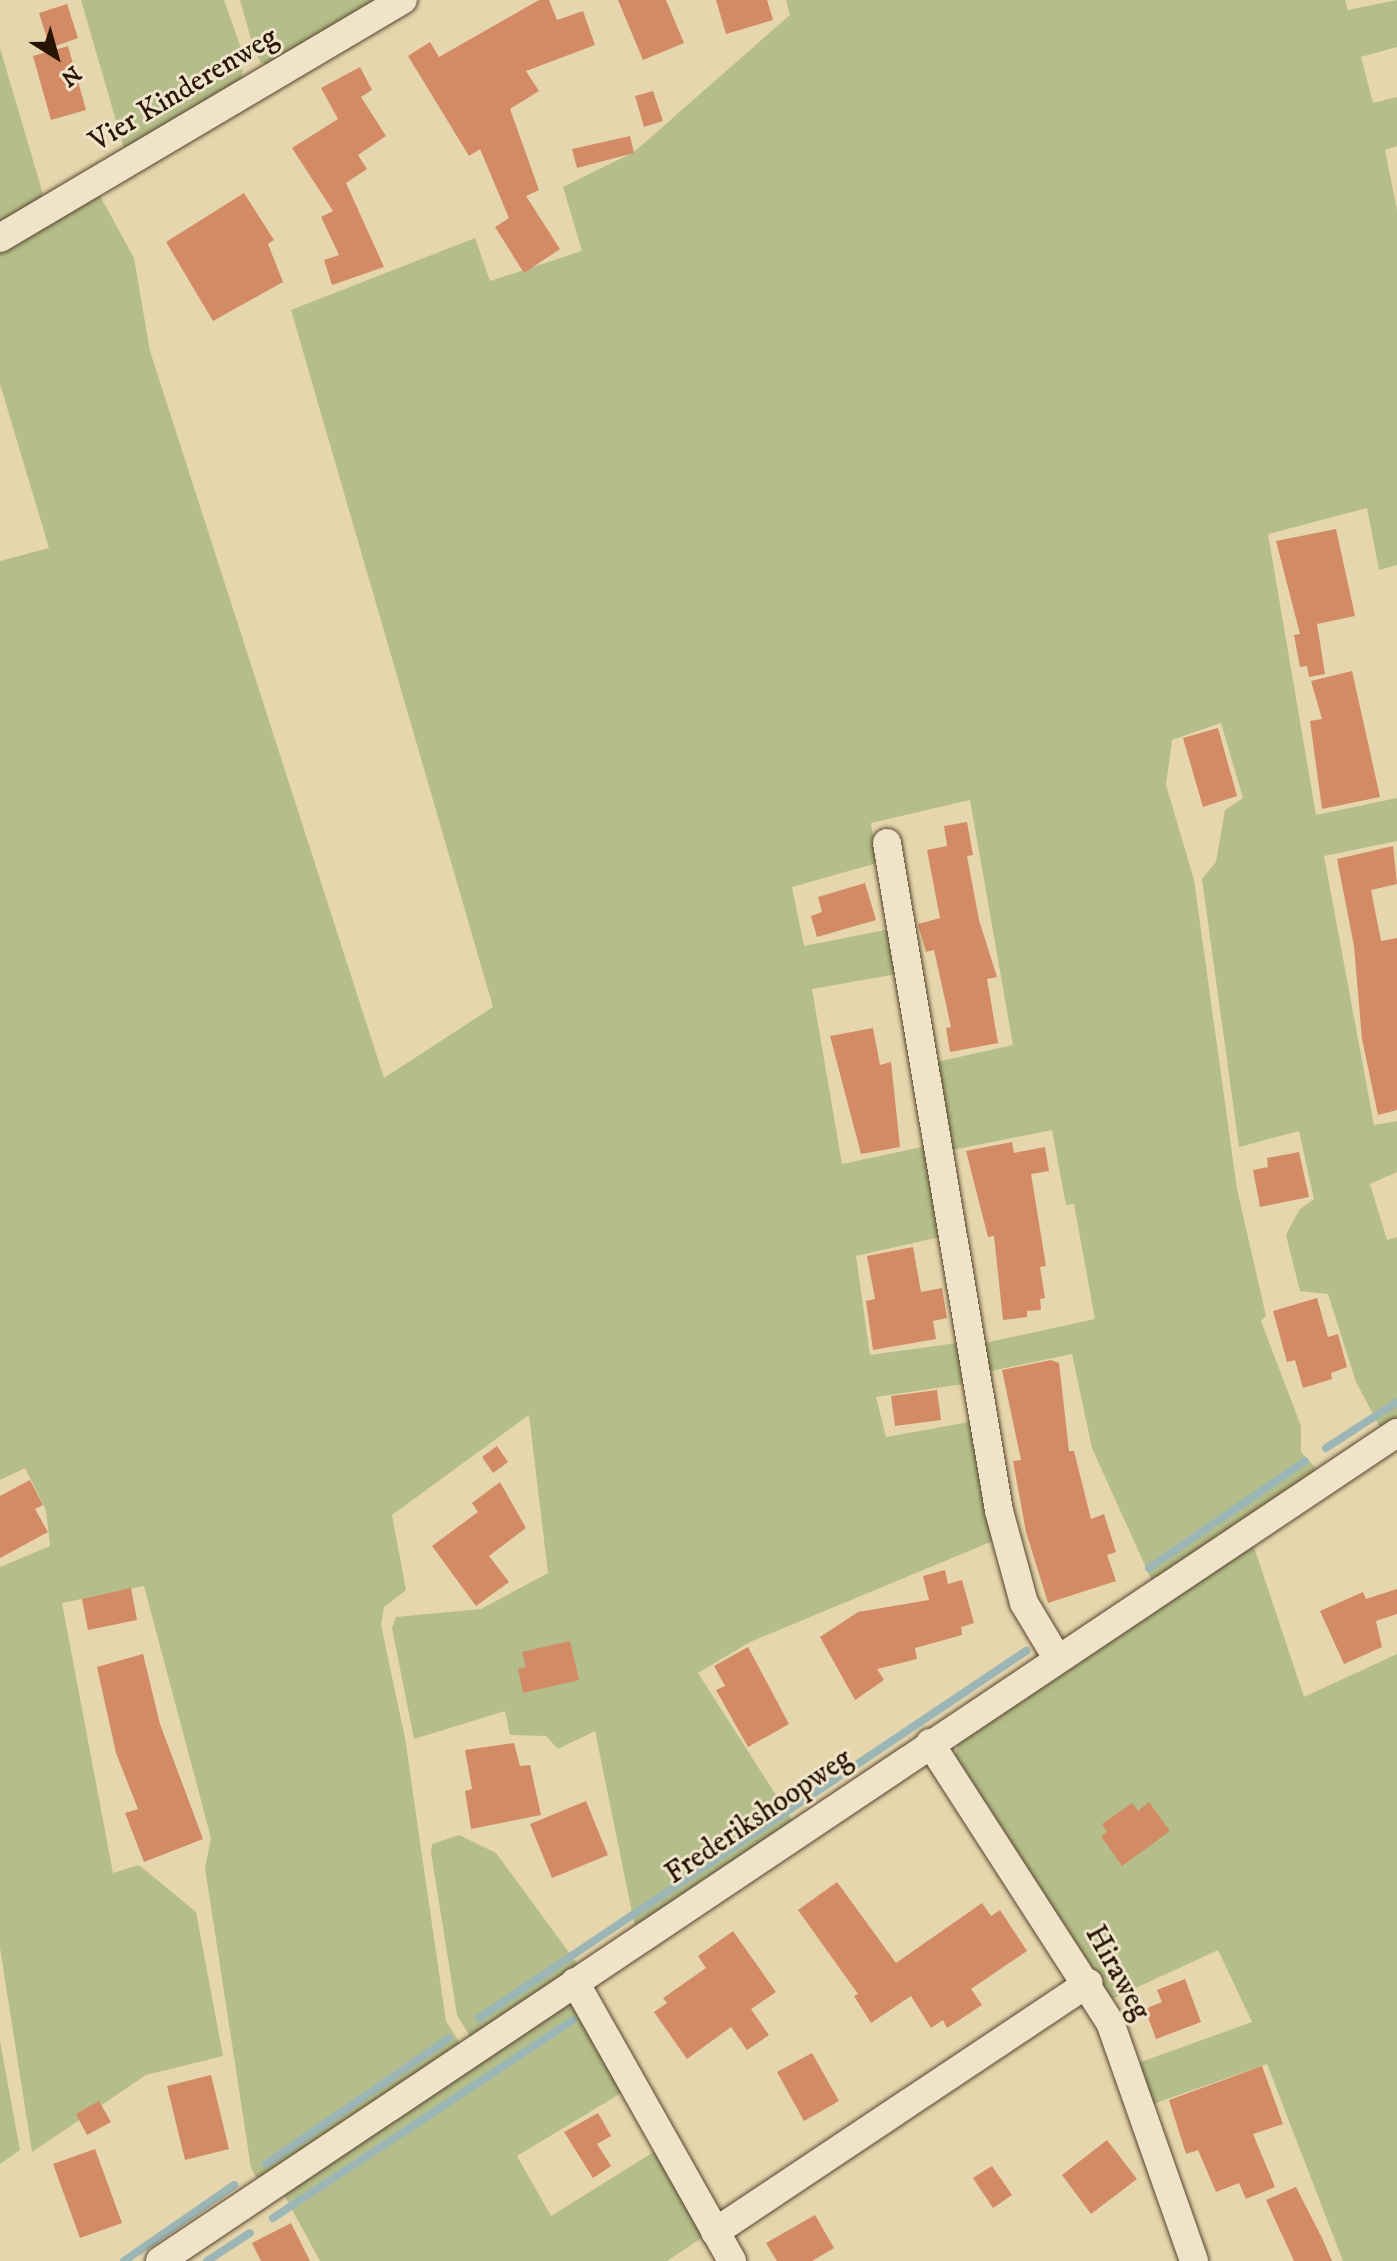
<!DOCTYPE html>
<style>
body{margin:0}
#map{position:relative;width:1397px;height:2261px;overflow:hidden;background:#e6d6ad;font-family:"IM FELL DW Pica",serif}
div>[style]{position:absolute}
.green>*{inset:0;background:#b5be8a}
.stream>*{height:8px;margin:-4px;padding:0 4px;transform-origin:4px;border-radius:4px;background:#9cb6b6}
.building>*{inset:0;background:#d28b64}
.roads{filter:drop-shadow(0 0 2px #57442d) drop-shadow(0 0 2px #57442d)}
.minor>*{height:28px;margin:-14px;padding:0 14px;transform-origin:14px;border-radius:14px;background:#efe4ca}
span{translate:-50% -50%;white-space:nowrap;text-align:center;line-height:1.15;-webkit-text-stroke:6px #efe4ca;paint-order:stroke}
.street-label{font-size:30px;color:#271402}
.north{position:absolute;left:16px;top:16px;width:80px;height:80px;-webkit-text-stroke:6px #efe4ca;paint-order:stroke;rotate:143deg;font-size:22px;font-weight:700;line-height:32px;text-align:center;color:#271402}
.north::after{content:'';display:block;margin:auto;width:28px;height:36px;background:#271402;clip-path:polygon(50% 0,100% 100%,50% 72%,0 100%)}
</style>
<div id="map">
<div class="green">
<div style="clip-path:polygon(81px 0,224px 0,244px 57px,241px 81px,125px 152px)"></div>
<div style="clip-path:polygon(240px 0,381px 0,272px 65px,261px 63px,254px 50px)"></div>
<div style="clip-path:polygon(786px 0,1345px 0,1348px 10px,1397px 0,1397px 47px,1361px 57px,1373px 103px,1397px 97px,1397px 146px,1385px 150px,1397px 210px,1397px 565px,1379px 570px,1367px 508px,1268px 534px,1316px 815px,1397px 798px,1397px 841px,1324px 856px,1374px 1125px,1397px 1121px,1397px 1172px,1370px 1184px,1387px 1240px,1397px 1237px,1397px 1418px,1381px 1429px,1356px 1382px,1328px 1294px,1300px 1291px,1286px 1235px,1299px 1210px,1314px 1199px,1299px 1131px,1239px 1147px,1202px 879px,1216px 862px,1225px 810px,1243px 798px,1221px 723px,1172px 740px,1166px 785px,1194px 880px,1237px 1189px,1266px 1316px,1261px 1321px,1301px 1426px,1301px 1452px,1315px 1467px,1313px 1475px,1152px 1581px,1092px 1448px,1072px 1354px,986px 1372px,980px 1344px,1095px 1319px,1074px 1204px,1066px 1205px,1052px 1130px,947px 1151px,932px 1063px,1013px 1045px,970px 800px,871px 823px,877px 863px,792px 887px,804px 946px,890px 929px,897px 974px,812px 989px,842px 1164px,931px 1145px,944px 1236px,856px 1256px,870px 1355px,957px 1343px,963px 1384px,876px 1397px,886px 1437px,975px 1421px,993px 1541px,750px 1642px,698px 1673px,792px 1820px,635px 1927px,595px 1731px,558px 1749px,546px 1736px,510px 1735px,505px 1711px,414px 1739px,392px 1628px,396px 1617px,481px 1609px,548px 1573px,529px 1415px,392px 1515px,406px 1590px,384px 1607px,381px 1625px,405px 1738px,446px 2021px,461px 2045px,265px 2179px,256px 2177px,251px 2168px,205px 1868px,211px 1838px,144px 1586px,62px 1603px,113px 1873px,139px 1865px,196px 1912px,223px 2056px,146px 2075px,32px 2152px,0 1948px,0 1567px,50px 1546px,46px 1510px,25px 1468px,0 1480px,0 561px,49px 548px,0 384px,0 252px,99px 194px,134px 258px,150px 351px,384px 1078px,493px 1007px,291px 310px,475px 238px,490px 281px,582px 251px,563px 187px,634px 152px,790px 15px)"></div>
<div style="clip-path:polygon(0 48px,45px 201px,0 227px)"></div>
<div style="clip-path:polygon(1252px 1541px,1304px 1697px,1397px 1654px,1397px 2261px,1343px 2261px,1267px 2064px,1153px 2104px,1138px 2063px,1252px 2022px,1218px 1950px,1112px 1999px,955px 1755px,961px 1737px)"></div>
<div style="clip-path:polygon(459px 1835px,496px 1853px,579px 1966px,471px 2038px,457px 2015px,431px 1852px,432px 1844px)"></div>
<div style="clip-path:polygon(567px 2002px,577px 2006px,628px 2089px,517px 2156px,551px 2216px,660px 2148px,709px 2233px,667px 2261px,320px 2261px,282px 2191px)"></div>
<div style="clip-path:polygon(0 2041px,20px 2150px,0 2164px)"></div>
</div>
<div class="stream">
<div style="left:1326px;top:1448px;width:85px;rotate:-32.9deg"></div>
<div style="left:1149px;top:1568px;width:189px;rotate:-34.4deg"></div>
<div style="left:479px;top:2018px;width:659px;rotate:-33.86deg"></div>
<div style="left:266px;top:2164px;width:222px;rotate:-34.5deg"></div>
<div style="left:273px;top:2218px;width:359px;rotate:-33.4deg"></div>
<div style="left:124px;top:2261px;width:134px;rotate:-34.6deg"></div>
<div style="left:207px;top:2261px;width:51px;rotate:-33.1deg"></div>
</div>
<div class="building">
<div style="clip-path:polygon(539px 0,549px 0,557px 20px,583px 11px,595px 45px,526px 71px,539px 91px,510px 109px,539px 190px,526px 196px,560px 249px,524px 273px,495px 227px,509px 218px,480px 149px,469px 156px,408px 56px,430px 42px,439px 57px)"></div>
<div style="clip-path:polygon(618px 0,666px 0,684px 43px,643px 60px)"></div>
<div style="clip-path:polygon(716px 0,767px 0,773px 20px,726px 34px)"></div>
<div style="clip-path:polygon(67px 4px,78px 38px,50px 48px,39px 13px)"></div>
<div style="clip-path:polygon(68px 46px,86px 110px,51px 120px,33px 56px)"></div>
<div style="clip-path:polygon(360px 67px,372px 90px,361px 97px,386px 136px,358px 155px,367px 169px,346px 183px,384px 267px,332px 285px,324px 260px,339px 255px,321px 217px,333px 211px,292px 148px,338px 119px,321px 88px)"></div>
<div style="clip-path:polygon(653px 91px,663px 121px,644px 127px,635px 96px)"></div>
<div style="clip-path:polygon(630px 136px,634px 153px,577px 168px,572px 149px)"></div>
<div style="clip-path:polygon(244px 193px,274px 240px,268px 244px,283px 282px,213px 321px,166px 242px)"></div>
<div style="clip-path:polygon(1336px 529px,1355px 616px,1317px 624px,1325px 674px,1309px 677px,1307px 666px,1300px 667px,1294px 635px,1300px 634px,1276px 541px)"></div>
<div style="clip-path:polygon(1352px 671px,1380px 797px,1322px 809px,1310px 721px,1322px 719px,1311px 681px)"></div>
<div style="clip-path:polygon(1218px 728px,1237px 796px,1203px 807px,1183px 738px)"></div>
<div style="clip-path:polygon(967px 822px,973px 855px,967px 856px,979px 920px,997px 977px,987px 979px,998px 1043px,950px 1052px,946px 1028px,951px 1027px,934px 950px,926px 952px,918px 924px,940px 918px,927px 850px,947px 846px,944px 826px)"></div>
<div style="clip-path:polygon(1393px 846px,1397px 884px,1371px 890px,1381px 941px,1397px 938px,1397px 1110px,1378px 1115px,1362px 1039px,1354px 946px,1337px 859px)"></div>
<div style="clip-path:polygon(865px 883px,876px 920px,817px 937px,811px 916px,822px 912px,818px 897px)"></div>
<div style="clip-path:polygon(873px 1028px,880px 1065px,891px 1062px,900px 1147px,861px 1154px,830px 1036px)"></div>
<div style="clip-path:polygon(1012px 1142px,1014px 1153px,1045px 1147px,1049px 1171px,1031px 1174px,1046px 1266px,1040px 1267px,1045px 1298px,1040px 1299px,1041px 1310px,1027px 1311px,1027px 1317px,1003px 1320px,994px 1236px,988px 1237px,966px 1151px)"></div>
<div style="clip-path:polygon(1299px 1152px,1309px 1197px,1260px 1207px,1253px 1170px,1268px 1167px,1267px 1158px)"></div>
<div style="clip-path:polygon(913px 1247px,921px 1292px,942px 1288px,947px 1318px,933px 1321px,936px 1339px,873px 1350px,866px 1301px,875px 1299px,867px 1256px)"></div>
<div style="clip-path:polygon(1317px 1298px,1328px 1337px,1338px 1334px,1347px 1367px,1331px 1373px,1332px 1379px,1303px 1388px,1295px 1360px,1287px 1362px,1273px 1311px)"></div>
<div style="clip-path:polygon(1051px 1360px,1059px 1363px,1069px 1451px,1074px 1451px,1091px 1519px,1104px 1514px,1116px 1552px,1107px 1555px,1116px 1581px,1048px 1603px,1026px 1532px,1013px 1461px,1021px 1460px,1002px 1370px)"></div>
<div style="clip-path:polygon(937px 1390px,941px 1420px,895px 1426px,891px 1396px)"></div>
<div style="clip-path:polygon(497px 1446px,508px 1462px,493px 1473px,482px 1457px)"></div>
<div style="clip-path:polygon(30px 1480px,43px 1505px,35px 1509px,48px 1532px,0 1558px,0 1496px)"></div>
<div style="clip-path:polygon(500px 1482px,526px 1528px,489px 1556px,509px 1582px,476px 1606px,432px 1546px,478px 1512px,472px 1503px)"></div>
<div style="clip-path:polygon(945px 1570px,948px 1584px,962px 1580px,974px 1623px,961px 1627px,962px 1635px,915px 1648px,917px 1659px,877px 1669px,884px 1680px,855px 1700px,820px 1637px,858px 1612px,929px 1600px,923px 1576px)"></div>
<div style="clip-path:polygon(131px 1588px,137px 1620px,88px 1630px,82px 1599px)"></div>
<div style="clip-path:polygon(1397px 1589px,1397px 1614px,1376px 1621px,1382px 1647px,1344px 1664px,1320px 1611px,1363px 1592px,1366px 1599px)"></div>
<div style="clip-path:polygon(570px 1641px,579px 1680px,523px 1693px,518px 1669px,526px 1667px,522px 1652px)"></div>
<div style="clip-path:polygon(748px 1647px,789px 1724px,748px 1747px,716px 1690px,725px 1686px,714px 1666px)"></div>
<div style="clip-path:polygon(143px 1654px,160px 1724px,203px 1839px,144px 1862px,125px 1813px,138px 1809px,116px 1753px,97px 1667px)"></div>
<div style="clip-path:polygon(514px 1743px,520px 1766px,530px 1765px,541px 1815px,471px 1829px,465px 1791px,472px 1789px,465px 1750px)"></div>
<div style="clip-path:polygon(586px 1801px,608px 1855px,552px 1878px,530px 1824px)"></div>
<div style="clip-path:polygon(1149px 1802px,1170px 1831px,1122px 1866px,1101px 1836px,1107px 1832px,1102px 1824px,1132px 1803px,1138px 1811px)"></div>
<div style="clip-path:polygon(837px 1882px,896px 1963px,982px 1903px,991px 1916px,1000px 1910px,1027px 1951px,971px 1989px,982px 2005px,947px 2028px,943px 2020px,931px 2028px,911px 1996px,871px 2023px,854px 1996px,858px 1994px,798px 1910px)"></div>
<div style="clip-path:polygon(733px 1931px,776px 1992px,751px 2009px,769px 2035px,747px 2050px,731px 2027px,687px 2059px,654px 2012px,667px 2003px,663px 1998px,706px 1968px,698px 1956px)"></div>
<div style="clip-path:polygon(1185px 1979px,1201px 2022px,1156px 2039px,1145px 2009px,1162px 2002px,1157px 1990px)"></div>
<div style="clip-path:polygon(812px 2053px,839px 2101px,804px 2121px,777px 2072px)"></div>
<div style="clip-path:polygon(1262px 2066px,1283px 2124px,1253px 2134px,1275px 2187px,1246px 2199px,1239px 2183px,1216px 2192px,1198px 2150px,1186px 2154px,1169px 2100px)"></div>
<div style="clip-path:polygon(211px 2075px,229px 2149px,185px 2160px,167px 2086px)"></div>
<div style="clip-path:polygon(99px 2101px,111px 2122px,87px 2135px,76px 2114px)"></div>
<div style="clip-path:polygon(598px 2113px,611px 2136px,597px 2144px,611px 2166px,593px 2178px,564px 2132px)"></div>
<div style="clip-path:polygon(1107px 2140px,1137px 2179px,1091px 2214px,1062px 2175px)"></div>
<div style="clip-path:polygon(95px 2149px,122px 2223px,80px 2238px,53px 2164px)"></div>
<div style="clip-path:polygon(992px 2166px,1012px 2195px,993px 2208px,973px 2178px)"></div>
<div style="clip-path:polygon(1296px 2187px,1322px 2238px,1332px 2261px,1294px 2261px,1266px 2200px)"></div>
<div style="clip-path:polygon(815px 2215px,834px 2248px,812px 2261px,777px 2261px,766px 2243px)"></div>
<div style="clip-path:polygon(291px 2223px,310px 2261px,261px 2261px,252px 2243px)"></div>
</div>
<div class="roads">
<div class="minor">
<div style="left:0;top:238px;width:468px;rotate:-30.6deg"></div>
<div style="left:887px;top:843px;width:677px;rotate:80.48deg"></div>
<div style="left:999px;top:1511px;width:95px;rotate:74.8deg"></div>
<div style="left:1024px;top:1603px;width:64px;rotate:59deg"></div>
<div style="left:930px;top:1743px;width:332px;rotate:57.2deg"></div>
<div style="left:1110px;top:2022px;width:253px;rotate:70.6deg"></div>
<div style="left:575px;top:1982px;width:320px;rotate:60.6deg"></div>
<div style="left:715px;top:2232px;width:449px;rotate:-33.7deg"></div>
<div style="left:160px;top:2261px;width:1489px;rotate:-33.8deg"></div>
</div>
</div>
<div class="street-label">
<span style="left:184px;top:90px;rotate:-31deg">Vier Kinderenweg</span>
<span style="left:759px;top:1817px;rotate:-34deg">Frederikshoopweg</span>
<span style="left:1117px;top:1973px;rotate:61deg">Hiraweg</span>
</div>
<div class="north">N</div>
</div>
